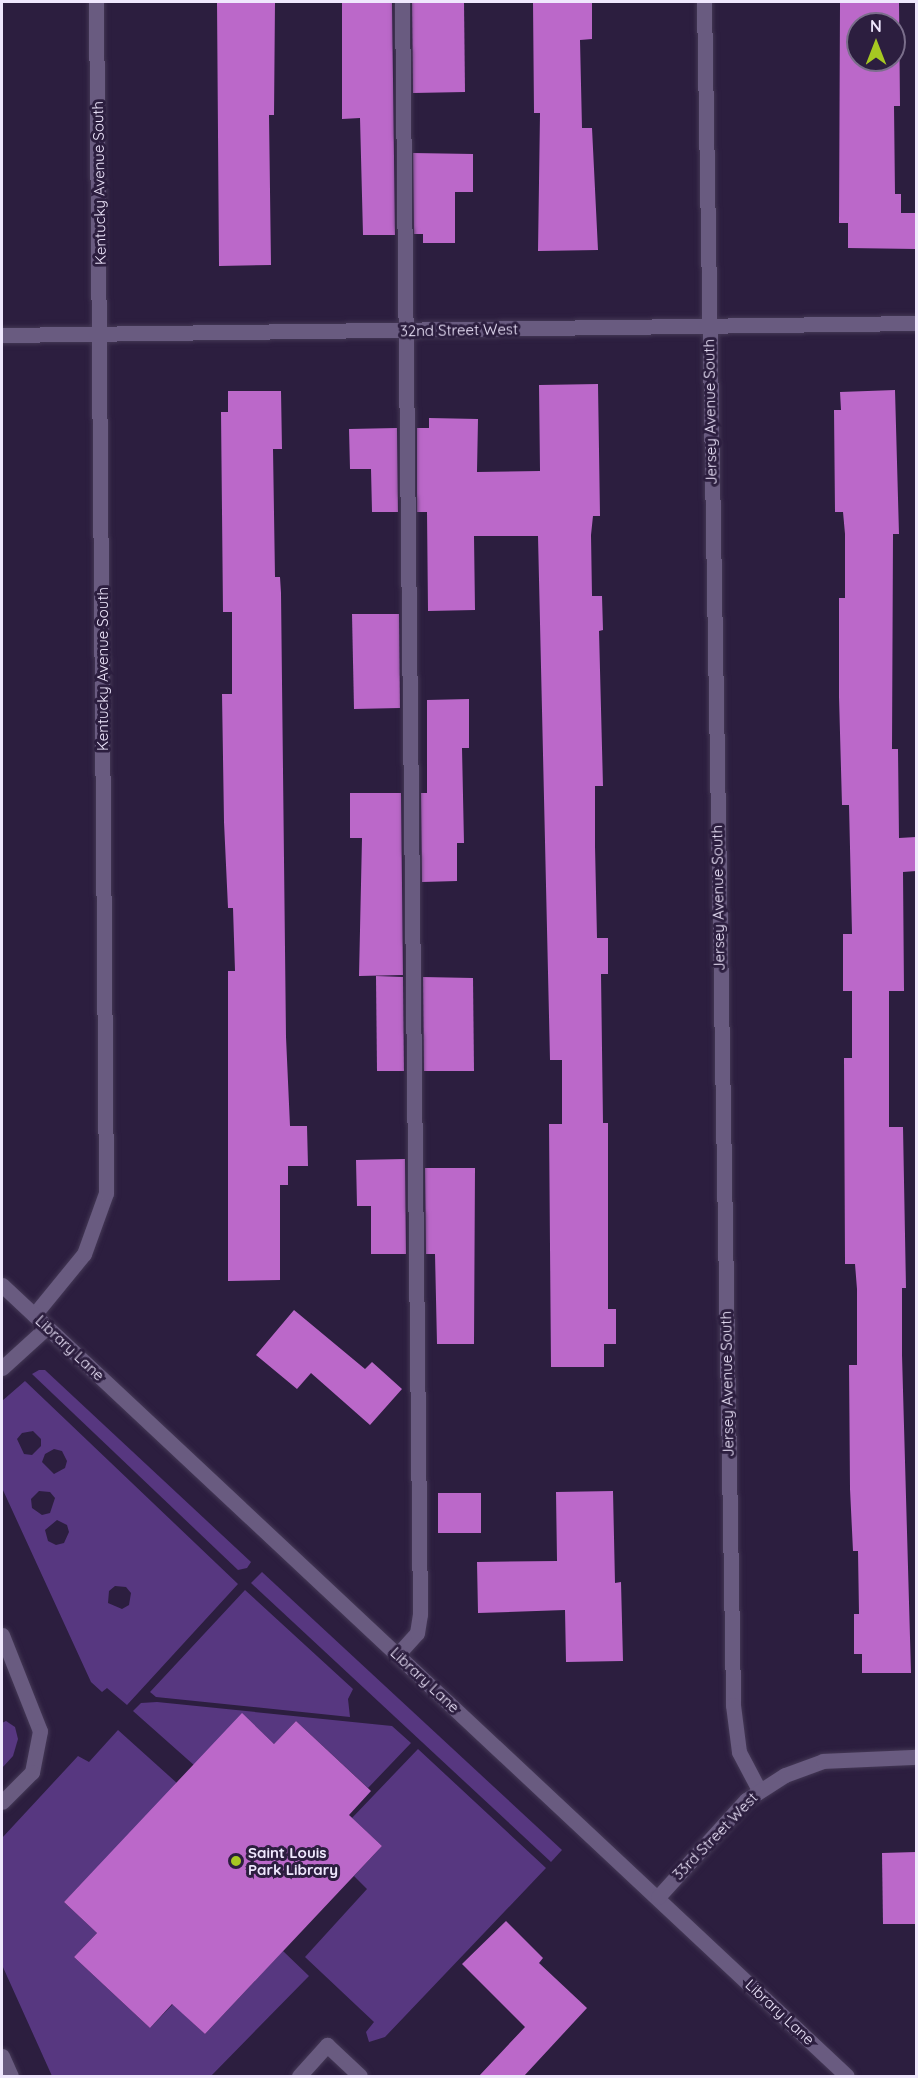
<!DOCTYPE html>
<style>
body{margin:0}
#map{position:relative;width:918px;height:2078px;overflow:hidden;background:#2c1e3f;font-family:Quicksand,sans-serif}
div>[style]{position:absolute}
.green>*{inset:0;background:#573780}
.building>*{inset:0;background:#bb68c9}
.roads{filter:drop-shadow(0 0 2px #443855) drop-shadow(0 0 2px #443855)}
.lane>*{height:15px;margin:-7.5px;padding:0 7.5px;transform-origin:7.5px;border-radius:7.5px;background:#695b80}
.street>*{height:15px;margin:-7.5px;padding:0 7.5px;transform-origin:7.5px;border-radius:7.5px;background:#695b80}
.secondary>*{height:15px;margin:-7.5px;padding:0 7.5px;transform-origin:7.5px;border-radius:7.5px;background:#695b80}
.dots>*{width:16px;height:16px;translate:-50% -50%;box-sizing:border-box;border:3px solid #2c1e3f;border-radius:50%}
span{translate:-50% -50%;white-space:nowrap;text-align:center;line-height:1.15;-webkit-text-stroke:6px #2c1e3f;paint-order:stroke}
.street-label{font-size:15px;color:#efe7fd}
.poi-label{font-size:15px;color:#efe7fd;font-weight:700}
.left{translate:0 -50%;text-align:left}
.frame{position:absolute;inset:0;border:3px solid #efe7fd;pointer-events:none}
.north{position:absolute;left:846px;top:12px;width:60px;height:60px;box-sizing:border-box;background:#2c1e3f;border:2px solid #7a6e8b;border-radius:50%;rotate:0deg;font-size:16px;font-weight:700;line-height:24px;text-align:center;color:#efe7fd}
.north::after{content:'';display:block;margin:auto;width:21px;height:27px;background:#a6c822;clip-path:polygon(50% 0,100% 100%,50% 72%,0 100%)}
</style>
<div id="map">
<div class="green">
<div style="clip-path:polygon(39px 1370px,45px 1370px,251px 1562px,247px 1568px,238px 1570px,32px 1374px)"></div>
<div style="clip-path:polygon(evenodd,25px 1381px,238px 1584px,127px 1705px,107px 1688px,102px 1692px,91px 1682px,2px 1488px,2px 1401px,25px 1381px,33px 1431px,41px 1439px,41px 1446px,32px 1455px,24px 1454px,17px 1439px,22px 1433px,33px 1431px,25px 1381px,54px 1449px,62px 1451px,67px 1461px,65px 1468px,54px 1474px,42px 1462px,45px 1454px,54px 1449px,25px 1381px,39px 1491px,50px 1492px,55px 1498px,50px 1513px,42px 1515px,32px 1508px,31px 1499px,39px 1491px,25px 1381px,57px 1520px,67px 1525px,69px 1532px,64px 1543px,56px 1545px,48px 1541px,45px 1530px,57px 1520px,25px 1381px,115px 1586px,126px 1587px,131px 1593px,129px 1605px,122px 1609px,108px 1603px,109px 1591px,115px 1586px)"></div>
<div style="clip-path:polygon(262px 1572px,562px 1850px,551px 1862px,251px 1583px)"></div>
<div style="clip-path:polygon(245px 1590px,353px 1689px,348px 1699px,350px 1717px,156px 1697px,150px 1692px)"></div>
<div style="clip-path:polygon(157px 1702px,392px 1726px,411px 1743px,368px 1788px,296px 1721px,274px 1744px,242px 1714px,195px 1766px,133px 1711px,141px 1703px)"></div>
<div style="clip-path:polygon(6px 1721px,15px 1727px,18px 1739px,13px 1756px,2px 1768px,2px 1723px)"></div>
<div style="clip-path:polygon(118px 1730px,178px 1784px,64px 1902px,97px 1933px,74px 1957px,150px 2028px,173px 2004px,205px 2034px,283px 1951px,309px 1976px,211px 2076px,52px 2076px,2px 1965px,2px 1838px,78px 1756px,89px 1762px)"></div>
<div style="clip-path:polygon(418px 1749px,546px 1868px,385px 2037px,369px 2042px,366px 2032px,374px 2022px,305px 1957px,367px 1889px,354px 1876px,382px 1846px,352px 1818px)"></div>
</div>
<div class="building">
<div style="clip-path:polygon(217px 2px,275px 2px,274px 115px,269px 115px,271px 265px,219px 266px)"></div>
<div style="clip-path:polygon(342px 2px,392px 2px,395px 235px,363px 235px,360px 118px,342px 119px)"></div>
<div style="clip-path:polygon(412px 2px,464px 2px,465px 92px,413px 93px)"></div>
<div style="clip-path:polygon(533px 2px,592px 2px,592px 39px,580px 40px,582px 128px,592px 128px,598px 250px,538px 251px,540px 113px,534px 113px)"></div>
<div style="clip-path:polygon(evenodd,840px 2px,899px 2px,900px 106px,894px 106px,895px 194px,901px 194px,901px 213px,916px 213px,916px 249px,848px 248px,848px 223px,839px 223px,840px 2px,858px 24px,894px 24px,894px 60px,858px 60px,858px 24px)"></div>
<div style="clip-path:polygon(413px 153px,473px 154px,473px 192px,455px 192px,455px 243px,423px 243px,423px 234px,414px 234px)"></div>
<div style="clip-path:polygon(598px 384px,600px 516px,593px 516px,591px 535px,592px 596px,602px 596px,603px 630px,599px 631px,603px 786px,595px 786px,595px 846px,597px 938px,608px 938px,608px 974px,601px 974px,603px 1123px,608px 1123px,608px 1309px,616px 1309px,616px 1344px,604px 1344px,604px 1367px,551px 1367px,549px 1124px,562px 1124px,562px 1060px,550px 1060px,538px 536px,474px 536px,475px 610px,428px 611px,427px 512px,417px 512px,417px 428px,429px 428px,429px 418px,478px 419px,477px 472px,540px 471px,539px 385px)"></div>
<div style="clip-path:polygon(895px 390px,899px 534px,893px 534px,892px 749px,898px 749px,899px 838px,916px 837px,916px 871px,903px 872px,904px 991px,889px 991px,889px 1127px,903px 1127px,906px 1288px,902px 1288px,902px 1355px,911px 1673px,862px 1673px,862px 1654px,854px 1654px,854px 1614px,859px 1614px,858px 1551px,853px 1551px,850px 1489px,849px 1365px,857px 1365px,857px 1289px,855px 1264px,845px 1264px,844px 1058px,852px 1058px,852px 991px,843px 991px,843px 934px,852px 934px,849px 805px,842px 805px,839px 697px,839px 598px,845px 598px,845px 534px,843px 512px,835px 512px,834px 410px,841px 410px,840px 392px)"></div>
<div style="clip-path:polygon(228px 391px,281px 391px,282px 449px,273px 449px,275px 577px,280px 577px,281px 593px,286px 1037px,290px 1126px,307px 1126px,308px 1166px,288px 1166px,288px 1185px,280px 1185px,280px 1280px,228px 1281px,228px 971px,235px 971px,233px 908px,228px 908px,224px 822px,222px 694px,232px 694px,232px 612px,223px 612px,221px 412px,228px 412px)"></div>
<div style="clip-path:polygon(397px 428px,398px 512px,372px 512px,371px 469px,350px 469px,349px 429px)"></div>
<div style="clip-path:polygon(352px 614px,399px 614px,400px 708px,354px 709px)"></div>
<div style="clip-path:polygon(469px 699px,469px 748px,462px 748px,464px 843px,457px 843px,457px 881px,422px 882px,421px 793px,427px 793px,427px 700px)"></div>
<div style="clip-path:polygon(350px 793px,401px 793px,403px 975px,359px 976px,362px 838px,350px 838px)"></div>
<div style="clip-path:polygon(376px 976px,403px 977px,404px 1071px,377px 1071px)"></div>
<div style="clip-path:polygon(423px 977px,473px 978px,474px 1071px,424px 1071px)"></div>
<div style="clip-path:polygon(405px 1159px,406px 1254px,371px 1254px,371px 1206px,357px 1206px,356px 1160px)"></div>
<div style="clip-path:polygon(425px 1168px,475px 1168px,474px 1344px,437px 1344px,435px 1254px,426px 1254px)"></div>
<div style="clip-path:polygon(294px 1310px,365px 1369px,372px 1362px,402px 1389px,370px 1425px,311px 1373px,297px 1389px,256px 1355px)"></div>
<div style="clip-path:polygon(613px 1491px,615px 1583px,621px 1582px,623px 1661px,566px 1662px,565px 1610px,478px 1613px,477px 1562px,557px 1561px,556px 1492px)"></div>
<div style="clip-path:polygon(438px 1493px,481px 1493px,481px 1533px,438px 1533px)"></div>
<div style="clip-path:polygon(242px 1713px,274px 1744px,296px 1721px,371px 1791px,349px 1815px,382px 1846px,205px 2034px,172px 2004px,150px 2028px,74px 1957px,97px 1933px,64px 1902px)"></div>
<div style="clip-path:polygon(916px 1852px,916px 1924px,883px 1924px,882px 1853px)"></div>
<div style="clip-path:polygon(506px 1921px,543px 1958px,539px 1963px,587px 2008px,524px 2076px,479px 2076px,525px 2027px,462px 1964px)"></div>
</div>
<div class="roads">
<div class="lane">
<div style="left:2px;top:1368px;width:61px;rotate:-42.3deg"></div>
<div style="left:2px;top:1635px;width:103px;rotate:68.4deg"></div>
<div style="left:40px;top:1731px;width:42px;rotate:101deg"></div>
<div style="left:32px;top:1772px;width:42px;rotate:135deg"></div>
<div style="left:398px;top:1654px;width:28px;rotate:-48deg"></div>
<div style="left:417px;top:1633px;width:19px;rotate:-81deg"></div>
<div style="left:420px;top:1614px;width:1612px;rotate:-90.64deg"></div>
<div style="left:299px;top:2076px;width:42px;rotate:-47.9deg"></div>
<div style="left:327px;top:2045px;width:45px;rotate:43.2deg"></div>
</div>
<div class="street">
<div style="left:704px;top:2px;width:1703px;rotate:89.02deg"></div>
<div style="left:733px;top:1705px;width:47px;rotate:82.7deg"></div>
<div style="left:739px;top:1752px;width:43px;rotate:62.2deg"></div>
<div style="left:2px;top:335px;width:914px;rotate:-0.75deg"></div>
<div style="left:34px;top:1315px;width:79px;rotate:-50.7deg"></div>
<div style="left:84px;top:1254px;width:65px;rotate:-70.2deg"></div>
<div style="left:106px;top:1193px;width:1191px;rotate:-90.48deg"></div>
</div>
<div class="secondary">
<div style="left:2px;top:1285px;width:1157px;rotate:43.11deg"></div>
<div style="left:658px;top:1897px;width:131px;rotate:-47.8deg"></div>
<div style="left:746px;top:1800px;width:46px;rotate:-32.7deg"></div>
<div style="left:785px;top:1775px;width:40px;rotate:-20.2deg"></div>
<div style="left:823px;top:1761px;width:93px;rotate:-2.5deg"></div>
<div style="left:2px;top:2056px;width:22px;rotate:66deg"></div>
</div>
</div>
<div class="dots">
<div style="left:236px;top:1861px;background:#a6c822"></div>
</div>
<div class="street-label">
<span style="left:99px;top:183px;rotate:-91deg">Kentucky Avenue South</span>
<span style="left:459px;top:330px;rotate:-1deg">32nd Street West</span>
<span style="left:710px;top:412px;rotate:-91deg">Jersey Avenue South</span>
<span style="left:103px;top:669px;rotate:-90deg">Kentucky Avenue South</span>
<span style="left:718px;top:898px;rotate:-91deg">Jersey Avenue South</span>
<span style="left:70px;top:1348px;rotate:43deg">Library Lane</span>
<span style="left:727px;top:1384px;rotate:-91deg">Jersey Avenue South</span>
<span style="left:425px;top:1680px;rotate:43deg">Library Lane</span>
<span style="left:715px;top:1836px;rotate:-46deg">33rd Street West</span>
<span style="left:780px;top:2012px;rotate:43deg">Library Lane</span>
</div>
<div class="poi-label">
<span class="left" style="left:248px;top:1861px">Saint Louis<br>Park Library</span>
</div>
<div class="frame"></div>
<div class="north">N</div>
</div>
